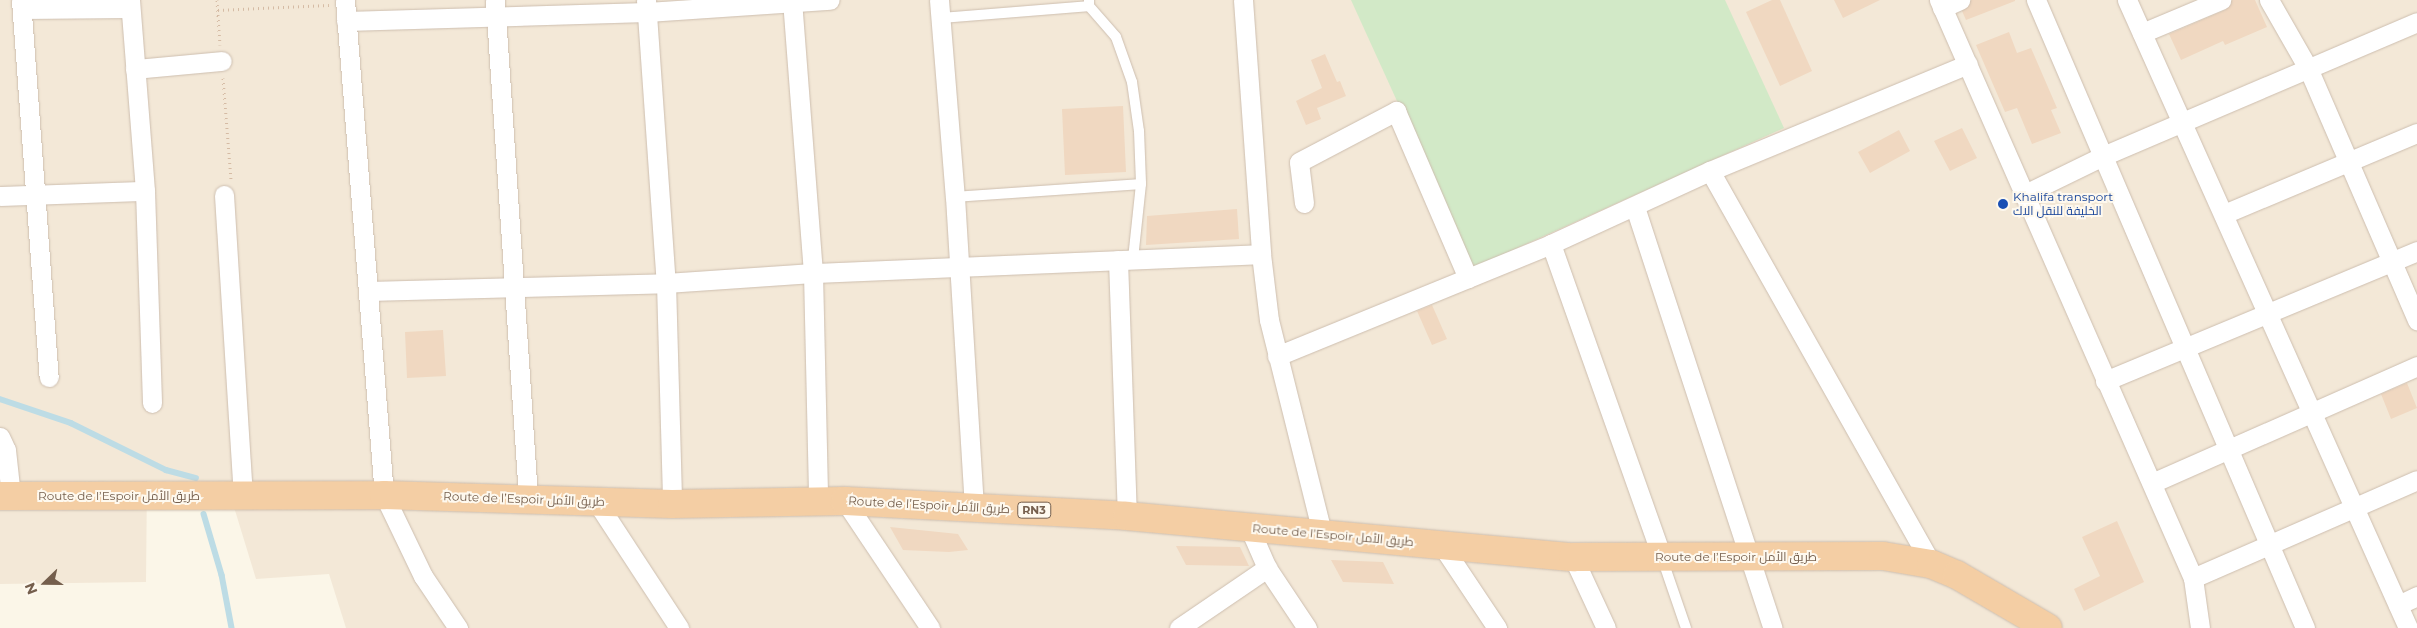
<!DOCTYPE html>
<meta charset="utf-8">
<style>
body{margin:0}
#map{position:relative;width:2417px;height:628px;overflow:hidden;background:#fbf6e8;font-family:Montserrat,Cairo,sans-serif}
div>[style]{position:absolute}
.residential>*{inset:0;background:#f3e8d7}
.green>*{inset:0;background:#d2e9c7}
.stream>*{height:5.5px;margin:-2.75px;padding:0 2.75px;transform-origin:2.75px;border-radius:2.75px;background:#bddce5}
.building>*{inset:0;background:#f0d8c1}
.path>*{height:3px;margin-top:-1.5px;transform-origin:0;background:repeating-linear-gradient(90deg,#d5bba4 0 1px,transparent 0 5px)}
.roads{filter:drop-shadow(0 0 1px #cdbeaf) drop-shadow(0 0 1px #cdbeaf)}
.service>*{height:10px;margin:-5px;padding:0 5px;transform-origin:5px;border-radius:5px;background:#fff}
.minor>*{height:19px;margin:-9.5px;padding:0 9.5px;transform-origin:9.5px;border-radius:9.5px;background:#fff}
.trunk>*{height:28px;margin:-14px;padding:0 14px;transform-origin:14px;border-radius:14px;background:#f4cea4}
.dots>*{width:14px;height:14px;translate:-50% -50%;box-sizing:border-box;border:2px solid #fef9ef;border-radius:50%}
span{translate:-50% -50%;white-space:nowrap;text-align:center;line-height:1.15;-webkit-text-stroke:4px #fef9ef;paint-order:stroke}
.shield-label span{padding:1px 4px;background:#fef9ef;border:1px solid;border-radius:4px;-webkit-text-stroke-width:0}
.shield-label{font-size:11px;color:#755f4d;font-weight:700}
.transit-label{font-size:12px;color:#164399}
.left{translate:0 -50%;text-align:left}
.street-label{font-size:12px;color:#755f4d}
.north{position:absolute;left:20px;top:558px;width:50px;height:50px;-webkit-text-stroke:4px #fef9ef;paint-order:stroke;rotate:248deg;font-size:14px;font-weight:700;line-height:20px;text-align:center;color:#755f4d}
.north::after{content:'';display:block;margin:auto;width:18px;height:22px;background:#755f4d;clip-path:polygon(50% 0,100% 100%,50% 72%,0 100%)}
</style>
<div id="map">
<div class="residential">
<div style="clip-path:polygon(0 0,2417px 0,2417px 628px,346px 628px,329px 574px,256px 579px,226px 481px,147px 481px,146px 582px,0 584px)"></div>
</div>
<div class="green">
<div style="clip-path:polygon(1351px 0,1725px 0,1784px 128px,1473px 268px)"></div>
</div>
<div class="stream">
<div style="left:0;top:399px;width:75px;rotate:18.7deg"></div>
<div style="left:71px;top:423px;width:106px;rotate:26.3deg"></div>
<div style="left:166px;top:470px;width:31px;rotate:15deg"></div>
<div style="left:204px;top:514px;width:64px;rotate:73.6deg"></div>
<div style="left:222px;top:575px;width:54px;rotate:79.3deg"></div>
</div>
<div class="building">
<div style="clip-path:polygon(1772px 0,1780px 0,1812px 71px,1780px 86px,1746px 12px)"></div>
<div style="clip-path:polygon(1834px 0,1880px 0,1843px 18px)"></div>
<div style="clip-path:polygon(1971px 0,2015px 0,2015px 1px,1966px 20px,1962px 11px)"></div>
<div style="clip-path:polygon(2232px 0,2255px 0,2267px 27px,2225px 45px,2223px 41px,2181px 60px,2169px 34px,2225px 10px)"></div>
<div style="clip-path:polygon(2009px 32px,2017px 53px,2031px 48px,2057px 108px,2051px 110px,2061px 133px,2032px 144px,2017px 108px,2005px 112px,1976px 45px)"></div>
<div style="clip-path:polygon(1325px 54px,1337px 82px,1340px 81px,1346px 96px,1317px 108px,1321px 119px,1306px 125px,1296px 101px,1322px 88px,1311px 60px)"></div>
<div style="clip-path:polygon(1123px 106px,1126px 172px,1065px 175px,1062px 109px)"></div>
<div style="clip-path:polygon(1962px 128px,1977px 158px,1950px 171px,1934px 141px)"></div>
<div style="clip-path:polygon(1899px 130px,1910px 151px,1870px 173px,1858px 152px)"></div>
<div style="clip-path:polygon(1237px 209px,1239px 239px,1146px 245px,1147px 216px)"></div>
<div style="clip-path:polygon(1432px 305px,1447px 339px,1432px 345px,1417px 311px)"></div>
<div style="clip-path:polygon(443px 330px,446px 376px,407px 378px,405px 332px)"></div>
<div style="clip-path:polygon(2407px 383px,2417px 408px,2391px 419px,2381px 394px)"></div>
<div style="clip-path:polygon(2117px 521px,2144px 582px,2084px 611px,2074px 589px,2100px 576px,2082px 537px)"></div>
<div style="clip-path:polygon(890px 527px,958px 534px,968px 550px,949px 552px,903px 550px)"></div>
<div style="clip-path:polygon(1176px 546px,1240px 547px,1249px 566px,1186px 565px)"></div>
<div style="clip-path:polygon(1331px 560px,1383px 562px,1394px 584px,1343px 582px)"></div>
</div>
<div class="path">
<div style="left:217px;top:0;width:45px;rotate:86.2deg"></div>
<div style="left:218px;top:10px;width:111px;rotate:-2.6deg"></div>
<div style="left:223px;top:78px;width:101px;rotate:85.5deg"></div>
</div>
<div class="roads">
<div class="service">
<div style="left:1089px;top:0;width:6px;rotate:90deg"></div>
<div style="left:1089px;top:6px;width:41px;rotate:48.9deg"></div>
<div style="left:1116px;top:37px;width:48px;rotate:70.4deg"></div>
<div style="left:1132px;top:82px;width:49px;rotate:81.9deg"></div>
<div style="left:1139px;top:131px;width:53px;rotate:87.8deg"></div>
<div style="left:1141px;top:184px;width:75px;rotate:96.1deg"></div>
<div style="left:940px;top:18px;width:149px;rotate:-4.6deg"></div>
<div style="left:955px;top:197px;width:186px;rotate:-4deg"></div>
<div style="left:1662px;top:558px;width:74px;rotate:71.1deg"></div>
</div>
<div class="minor">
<div style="left:21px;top:0;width:378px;rotate:85.8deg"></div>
<div style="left:130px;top:0;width:192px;rotate:85.5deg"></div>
<div style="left:145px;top:191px;width:212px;rotate:88.1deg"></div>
<div style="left:345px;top:0;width:497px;rotate:85.5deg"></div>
<div style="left:384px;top:495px;width:90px;rotate:64.3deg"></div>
<div style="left:423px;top:576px;width:63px;rotate:56.1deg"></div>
<div style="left:495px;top:0;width:499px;rotate:86.2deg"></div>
<div style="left:646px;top:0;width:284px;rotate:86deg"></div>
<div style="left:666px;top:283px;width:221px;rotate:88.4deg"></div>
<div style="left:792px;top:0;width:274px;rotate:85.6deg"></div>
<div style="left:813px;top:273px;width:228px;rotate:88.7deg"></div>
<div style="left:939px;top:0;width:198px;rotate:85.4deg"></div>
<div style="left:955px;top:197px;width:310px;rotate:86.5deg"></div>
<div style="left:1243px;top:0;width:255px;rotate:85.9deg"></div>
<div style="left:1261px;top:254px;width:66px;rotate:83.1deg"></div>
<div style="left:1269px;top:320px;width:223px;rotate:76deg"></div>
<div style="left:1939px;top:0;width:631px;rotate:66.28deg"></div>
<div style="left:2193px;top:578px;width:50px;rotate:82deg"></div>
<div style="left:2036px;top:0;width:683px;rotate:66.81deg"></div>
<div style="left:2127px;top:0;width:688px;rotate:65.89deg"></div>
<div style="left:2269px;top:0;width:78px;rotate:60.2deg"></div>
<div style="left:2308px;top:68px;width:275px;rotate:66.6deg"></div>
<div style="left:1942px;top:8px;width:20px;rotate:-24deg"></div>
<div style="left:22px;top:9px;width:108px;rotate:-0.5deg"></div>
<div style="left:346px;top:21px;width:301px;rotate:-1.7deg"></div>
<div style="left:647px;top:12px;width:183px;rotate:-3.8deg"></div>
<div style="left:2142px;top:33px;width:86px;rotate:-22.7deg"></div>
<div style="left:135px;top:69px;width:87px;rotate:-5.3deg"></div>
<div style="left:1710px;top:171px;width:451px;rotate:60.6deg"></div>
<div style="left:224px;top:195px;width:302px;rotate:86.4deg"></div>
<div style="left:2023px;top:195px;width:89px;rotate:-26deg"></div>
<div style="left:2103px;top:156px;width:341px;rotate:-23.1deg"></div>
<div style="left:0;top:196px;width:145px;rotate:-2deg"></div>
<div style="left:1304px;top:203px;width:41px;rotate:-97deg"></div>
<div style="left:1299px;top:162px;width:110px;rotate:-27.7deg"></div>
<div style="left:1396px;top:111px;width:182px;rotate:66.7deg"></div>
<div style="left:1635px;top:207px;width:443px;rotate:71.9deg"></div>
<div style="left:2224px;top:214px;width:209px;rotate:-22.8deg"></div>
<div style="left:1551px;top:244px;width:333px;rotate:70.5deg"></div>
<div style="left:1118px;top:260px;width:256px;rotate:88deg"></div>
<div style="left:368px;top:291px;width:298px;rotate:-1.5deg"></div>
<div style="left:666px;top:283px;width:147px;rotate:-3.9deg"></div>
<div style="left:813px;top:273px;width:448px;rotate:-2.4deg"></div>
<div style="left:1277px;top:356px;width:296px;rotate:-22.2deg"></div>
<div style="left:1551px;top:244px;width:175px;rotate:-24.7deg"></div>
<div style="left:1710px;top:171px;width:279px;rotate:-22.5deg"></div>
<div style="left:2105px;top:381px;width:338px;rotate:-22.6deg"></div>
<div style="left:0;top:437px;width:14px;rotate:65deg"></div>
<div style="left:6px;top:450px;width:46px;rotate:83.8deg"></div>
<div style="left:2152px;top:483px;width:290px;rotate:-23.8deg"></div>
<div style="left:596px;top:501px;width:152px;rotate:56.8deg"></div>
<div style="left:845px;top:501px;width:153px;rotate:56.2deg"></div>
<div style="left:1249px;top:527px;width:45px;rotate:66.3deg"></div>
<div style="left:1267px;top:568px;width:72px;rotate:56.3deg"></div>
<div style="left:1441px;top:544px;width:101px;rotate:56.3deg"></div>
<div style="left:1573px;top:557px;width:78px;rotate:65.1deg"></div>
<div style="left:2193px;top:578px;width:244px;rotate:-23.6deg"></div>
<div style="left:2398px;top:605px;width:21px;rotate:-25deg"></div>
<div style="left:1179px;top:628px;width:107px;rotate:-34.3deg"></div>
</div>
<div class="trunk">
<div style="left:0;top:496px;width:384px;rotate:-0.1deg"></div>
<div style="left:384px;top:495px;width:288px;rotate:1.8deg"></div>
<div style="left:672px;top:504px;width:173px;rotate:-1deg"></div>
<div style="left:845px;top:501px;width:282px;rotate:3deg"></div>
<div style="left:1127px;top:516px;width:448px;rotate:5.3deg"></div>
<div style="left:1573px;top:557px;width:310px;rotate:-0.2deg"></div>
<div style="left:1883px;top:556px;width:49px;rotate:9.5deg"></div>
<div style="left:1931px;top:564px;width:28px;rotate:23deg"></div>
<div style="left:1957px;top:575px;width:105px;rotate:30.2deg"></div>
</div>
</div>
<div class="dots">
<div style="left:2003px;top:204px;background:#1a4fb4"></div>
</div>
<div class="shield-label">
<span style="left:1034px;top:510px">RN3</span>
</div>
<div class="transit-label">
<span class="left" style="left:2013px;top:204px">Khalifa transport<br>الخليفة للنقل الاك</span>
</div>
<div class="street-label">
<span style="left:119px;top:496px">Route de l’Espoir طريق الأمل</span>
<span style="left:524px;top:499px;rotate:2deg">Route de l’Espoir طريق الأمل</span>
<span style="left:929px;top:505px;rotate:3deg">Route de l’Espoir طريق الأمل</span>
<span style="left:1333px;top:535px;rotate:5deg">Route de l’Espoir طريق الأمل</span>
<span style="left:1736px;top:557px">Route de l’Espoir طريق الأمل</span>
</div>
<div class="north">N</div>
</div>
